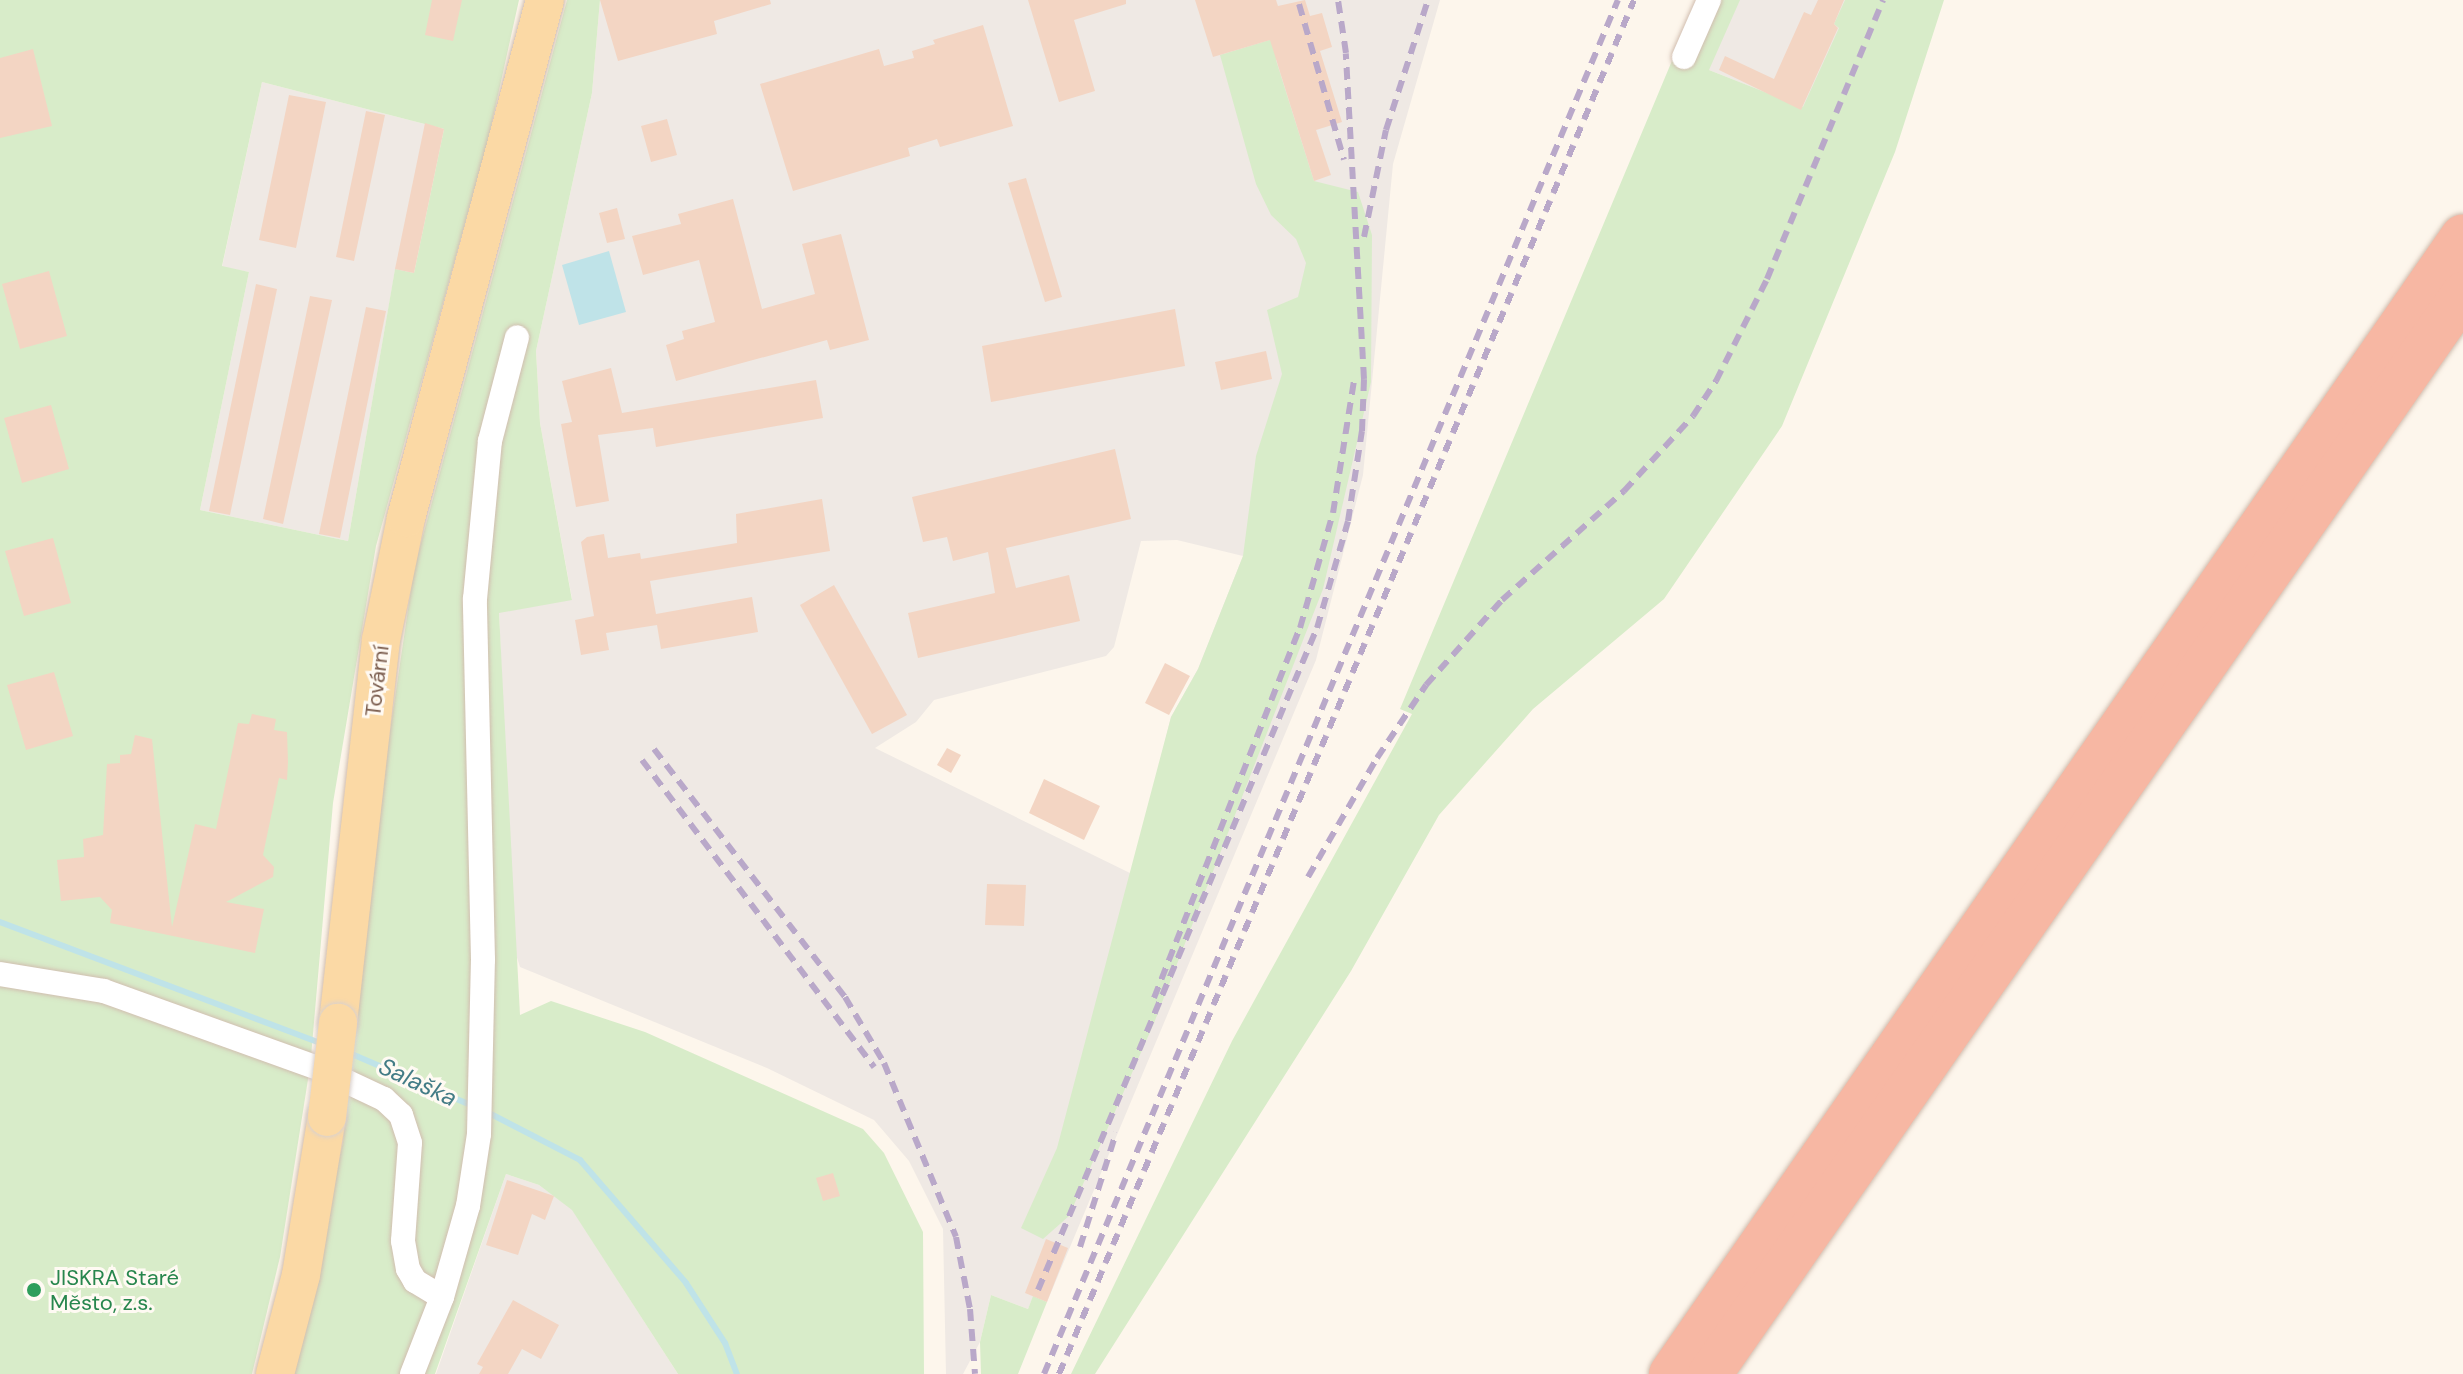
<!DOCTYPE html>
<meta charset="utf-8">
<style>
body{margin:0}
#map{position:relative;width:2463px;height:1374px;overflow:hidden;background:#fdf6ec;font-family:"DM Sans",sans-serif}
div>[style]{position:absolute}
.industrial>*{inset:0;background:#efe9e4}
.green>*{inset:0;background:#d8ecc9}
.water>*{inset:0;background:#bfe3e8}
.stream>*{height:6px;margin:-3px;padding:0 3px;transform-origin:3px;border-radius:3px;background:#bfe3e8}
.building>*{inset:0;background:#f3d5c3}
.roads{filter:drop-shadow(0 0 2px #d1beb0) drop-shadow(0 0 2px #d1beb0)}
.minor>*{height:24px;margin:-12px;padding:0 12px;transform-origin:12px;border-radius:12px;background:#fff}
.primary>*{height:38px;margin:-19px;padding:0 19px;transform-origin:19px;border-radius:19px;background:#fbd9a5}
.motorway>*{height:44px;margin:-22px;padding:0 22px;transform-origin:22px;border-radius:22px;background:#f7b7a3}
.rail>*{height:6px;margin-top:-3px;transform-origin:0;background:repeating-linear-gradient(90deg,#b9a8c9 0 12px,transparent 0 20px)}
.bridges{filter:drop-shadow(0 0 2px #dad1cd) drop-shadow(0 0 2px #dad1cd)}
.primary-bridge>*{height:38px;margin:-19px;padding:0 19px;transform-origin:19px;border-radius:19px;background:#fbd9a5}
.dots>*{width:22px;height:22px;translate:-50% -50%;box-sizing:border-box;border:4px solid #fffaf3;border-radius:50%}
span{translate:-50% -50%;white-space:nowrap;text-align:center;line-height:1.15;-webkit-text-stroke:6px #fffaf3;paint-order:stroke}
.street-label{font-size:22px;color:#7a5c4d}
.leisure-label{font-size:22px;color:#27864d}
.left{translate:0 -50%;text-align:left}
.water-label{font-size:24px;color:#437c86;font-style:italic}
</style>
<div id="map">
<div class="industrial">
<div style="clip-path:polygon(evenodd,600px 0,1440px 0,1393px 164px,1363px 475px,1316px 660px,1047px 1302px,1033px 1297px,1028px 1309px,991px 1295px,980px 1342px,963px 1374px,946px 1374px,943px 1229px,909px 1161px,874px 1120px,767px 1068px,520px 967px,513px 945px,499px 612px,572px 599px,540px 423px,536px 351px,592px 93px,600px 0,1177px 540px,1243px 556px,1198px 669px,1171px 717px,1132px 874px,875px 748px,916px 722px,934px 700px,1106px 656px,1114px 647px,1141px 541px,1177px 540px)"></div>
<div style="clip-path:polygon(1698px 0,1908px 0,1855px 128px,1674px 56px)"></div>
<div style="clip-path:polygon(262px 82px,444px 129px,414px 273px,395px 270px,348px 541px,200px 510px,249px 272px,222px 267px)"></div>
<div style="clip-path:polygon(506px 1174px,539px 1185px,572px 1209px,678px 1374px,436px 1374px)"></div>
</div>
<div class="green">
<div style="clip-path:polygon(evenodd,0 0,519px 0,488px 140px,376px 546px,333px 803px,311px 1057px,0 968px,0 0,262px 82px,444px 129px,414px 273px,395px 269px,348px 541px,200px 510px,249px 272px,222px 266px,262px 82px)"></div>
<div style="clip-path:polygon(567px 0,600px 0,592px 93px,536px 351px,540px 423px,572px 600px,499px 613px,520px 1015px,551px 1001px,645px 1032px,863px 1129px,884px 1153px,923px 1232px,924px 1374px,678px 1374px,572px 1210px,539px 1185px,506px 1174px,435px 1374px,294px 1374px,343px 1142px,388px 745px,414px 569px)"></div>
<div style="clip-path:polygon(1716px 0,1740px 0,1709px 70px,1803px 107px,1839px 28px,1834px 24px,1845px 0,1944px 0,1895px 152px,1782px 426px,1664px 599px,1533px 709px,1439px 815px,1351px 971px,1095px 1374px,1071px 1374px,1232px 1041px,1412px 714px,1400px 709px,1674px 56px)"></div>
<div style="clip-path:polygon(1286px 35px,1276px 60px,1314px 181px,1358px 192px,1372px 235px,1371px 382px,1323px 589px,1154px 1023px,1069px 1216px,1043px 1239px,1021px 1228px,1057px 1148px,1171px 717px,1198px 669px,1243px 556px,1256px 456px,1282px 374px,1267px 310px,1298px 297px,1306px 263px,1296px 239px,1271px 215px,1256px 184px,1220px 55px)"></div>
<div style="clip-path:polygon(0 981px,89px 993px,309px 1073px,280px 1257px,252px 1374px,0 1374px)"></div>
<div style="clip-path:polygon(991px 1295px,1028px 1309px,1033px 1296px,1047px 1302px,1018px 1374px,981px 1374px,980px 1342px)"></div>
</div>
<div class="water">
<div style="clip-path:polygon(609px 251px,626px 312px,579px 325px,562px 265px)"></div>
</div>
<div class="stream">
<div style="left:0;top:922px;width:343px;rotate:20.7deg"></div>
<div style="left:347px;top:1052px;width:137px;rotate:23.2deg"></div>
<div style="left:487px;top:1112px;width:105px;rotate:27.3deg"></div>
<div style="left:580px;top:1160px;width:162px;rotate:49.2deg"></div>
<div style="left:686px;top:1283px;width:72px;rotate:57deg"></div>
<div style="left:725px;top:1343px;width:33px;rotate:69deg"></div>
</div>
<div class="building">
<div style="clip-path:polygon(432px 0,462px 0,453px 41px,425px 35px)"></div>
<div style="clip-path:polygon(600px 0,770px 0,771px 4px,714px 21px,717px 34px,618px 61px)"></div>
<div style="clip-path:polygon(1028px 0,1126px 0,1126px 4px,1074px 20px,1095px 91px,1059px 102px)"></div>
<div style="clip-path:polygon(1195px 0,1276px 0,1278px 6px,1305px 0,1310px 16px,1322px 13px,1332px 47px,1320px 51px,1342px 122px,1316px 130px,1331px 175px,1314px 181px,1270px 40px,1213px 57px)"></div>
<div style="clip-path:polygon(1818px 0,1844px 0,1834px 24px,1838px 28px,1801px 110px,1719px 70px,1725px 56px,1774px 79px,1804px 12px,1811px 15px)"></div>
<div style="clip-path:polygon(983px 25px,1013px 126px,940px 147px,937px 139px,908px 148px,910px 156px,793px 191px,760px 84px,879px 49px,884px 66px,914px 58px,912px 51px,935px 44px,933px 40px)"></div>
<div style="clip-path:polygon(33px 49px,52px 126px,0 138px,0 58px)"></div>
<div style="clip-path:polygon(289px 95px,326px 102px,296px 248px,259px 240px)"></div>
<div style="clip-path:polygon(366px 111px,385px 115px,354px 261px,336px 257px)"></div>
<div style="clip-path:polygon(667px 119px,677px 155px,651px 162px,641px 126px)"></div>
<div style="clip-path:polygon(425px 123px,444px 129px,414px 273px,395px 269px)"></div>
<div style="clip-path:polygon(1026px 178px,1062px 297px,1045px 302px,1008px 183px)"></div>
<div style="clip-path:polygon(733px 199px,762px 309px,815px 294px,802px 244px,841px 234px,869px 340px,830px 350px,827px 340px,676px 381px,666px 345px,684px 339px,682px 331px,715px 322px,699px 260px,643px 275px,632px 236px,681px 224px,678px 214px)"></div>
<div style="clip-path:polygon(617px 208px,625px 239px,607px 243px,599px 213px)"></div>
<div style="clip-path:polygon(49px 271px,67px 336px,20px 349px,2px 284px)"></div>
<div style="clip-path:polygon(256px 284px,277px 289px,230px 515px,209px 511px)"></div>
<div style="clip-path:polygon(310px 296px,332px 300px,283px 524px,263px 519px)"></div>
<div style="clip-path:polygon(366px 307px,386px 311px,340px 538px,319px 534px)"></div>
<div style="clip-path:polygon(1175px 309px,1185px 366px,991px 402px,982px 346px)"></div>
<div style="clip-path:polygon(1266px 351px,1272px 379px,1221px 390px,1215px 362px)"></div>
<div style="clip-path:polygon(611px 368px,622px 413px,816px 380px,823px 418px,656px 447px,653px 428px,598px 435px,609px 501px,576px 507px,561px 424px,572px 422px,562px 381px)"></div>
<div style="clip-path:polygon(51px 405px,69px 469px,22px 483px,4px 418px)"></div>
<div style="clip-path:polygon(1115px 449px,1131px 519px,1006px 548px,1016px 588px,1069px 575px,1080px 621px,918px 658px,908px 613px,995px 593px,988px 552px,953px 561px,947px 537px,923px 542px,912px 497px)"></div>
<div style="clip-path:polygon(822px 499px,830px 551px,650px 581px,656px 614px,752px 597px,758px 632px,661px 649px,657px 625px,606px 633px,609px 650px,581px 655px,575px 620px,594px 616px,581px 542px,587px 537px,604px 534px,608px 558px,640px 553px,641px 559px,737px 543px,736px 514px)"></div>
<div style="clip-path:polygon(53px 538px,71px 603px,24px 616px,5px 551px)"></div>
<div style="clip-path:polygon(834px 585px,907px 715px,872px 734px,800px 605px)"></div>
<div style="clip-path:polygon(1165px 663px,1190px 676px,1169px 715px,1145px 703px)"></div>
<div style="clip-path:polygon(54px 672px,73px 736px,26px 750px,7px 685px)"></div>
<div style="clip-path:polygon(252px 714px,276px 719px,274px 730px,287px 732px,288px 762px,287px 780px,279px 778px,263px 855px,274px 867px,273px 877px,226px 902px,264px 909px,255px 953px,110px 923px,112px 910px,100px 897px,61px 901px,57px 860px,84px 857px,83px 839px,103px 835px,107px 764px,120px 763px,120px 755px,131px 754px,135px 735px,152px 739px,172px 927px,195px 824px,216px 829px,238px 723px,249px 724px)"></div>
<div style="clip-path:polygon(947px 748px,961px 755px,951px 773px,937px 765px)"></div>
<div style="clip-path:polygon(1044px 779px,1100px 806px,1084px 840px,1029px 813px)"></div>
<div style="clip-path:polygon(987px 884px,1026px 885px,1024px 926px,985px 925px)"></div>
<div style="clip-path:polygon(833px 1173px,840px 1196px,823px 1201px,816px 1178px)"></div>
<div style="clip-path:polygon(507px 1180px,554px 1196px,545px 1220px,532px 1214px,518px 1255px,486px 1245px)"></div>
<div style="clip-path:polygon(1046px 1239px,1068px 1248px,1047px 1302px,1025px 1293px)"></div>
<div style="clip-path:polygon(513px 1300px,559px 1325px,541px 1359px,522px 1349px,508px 1374px,479px 1374px,483px 1367px,477px 1364px)"></div>
</div>
<div class="roads">
<div class="minor">
<div style="left:1684px;top:57px;width:62px;rotate:-66.3deg"></div>
<div style="left:0;top:974px;width:105px;rotate:9.3deg"></div>
<div style="left:104px;top:991px;width:227px;rotate:19.8deg"></div>
<div style="left:318px;top:1068px;width:73px;rotate:25.2deg"></div>
<div style="left:384px;top:1099px;width:23px;rotate:43deg"></div>
<div style="left:401px;top:1115px;width:29px;rotate:72deg"></div>
<div style="left:410px;top:1143px;width:98px;rotate:94.1deg"></div>
<div style="left:403px;top:1241px;width:28px;rotate:80deg"></div>
<div style="left:408px;top:1269px;width:14px;rotate:60deg"></div>
<div style="left:415px;top:1281px;width:31px;rotate:31deg"></div>
<div style="left:412px;top:1374px;width:83px;rotate:-68.7deg"></div>
<div style="left:442px;top:1297px;width:95px;rotate:-74.1deg"></div>
<div style="left:468px;top:1206px;width:73px;rotate:-81.3deg"></div>
<div style="left:479px;top:1134px;width:174px;rotate:-88.7deg"></div>
<div style="left:483px;top:960px;width:361px;rotate:-91.3deg"></div>
<div style="left:475px;top:599px;width:159px;rotate:-84.6deg"></div>
<div style="left:490px;top:441px;width:107px;rotate:-75.4deg"></div>
</div>
<div class="primary">
<div style="left:338px;top:1023px;width:385px;rotate:-83.6deg"></div>
<div style="left:381px;top:640px;width:125px;rotate:-78.4deg"></div>
<div style="left:406px;top:518px;width:536px;rotate:-74.98deg"></div>
<div style="left:275px;top:1374px;width:102px;rotate:-75.3deg"></div>
<div style="left:301px;top:1275px;width:160px;rotate:-80.7deg"></div>
</div>
<div class="motorway">
<div style="left:1671px;top:1374px;width:1386px;rotate:-55.16deg"></div>
<div style="left:1710px;top:1374px;width:1317px;rotate:-55.11deg"></div>
</div>
</div>
<div class="rail">
<div style="left:1299px;top:4px;width:162px;rotate:73.9deg"></div>
<div style="left:1364px;top:237px;width:109px;rotate:-78.4deg"></div>
<div style="left:1386px;top:130px;width:137px;rotate:-72.1deg"></div>
<div style="left:654px;top:749px;width:313px;rotate:52.4deg"></div>
<div style="left:845px;top:997px;width:77px;rotate:59.4deg"></div>
<div style="left:884px;top:1063px;width:188px;rotate:67.5deg"></div>
<div style="left:956px;top:1237px;width:73px;rotate:79deg"></div>
<div style="left:970px;top:1309px;width:65px;rotate:85.6deg"></div>
<div style="left:642px;top:760px;width:385px;rotate:52.9deg"></div>
<div style="left:1308px;top:877px;width:138px;rotate:-59.9deg"></div>
<div style="left:1377px;top:758px;width:88px;rotate:-56.1deg"></div>
<div style="left:1426px;top:685px;width:114px;rotate:-48.2deg"></div>
<div style="left:1502px;top:600px;width:164px;rotate:-41.8deg"></div>
<div style="left:1624px;top:491px;width:102px;rotate:-47.4deg"></div>
<div style="left:1693px;top:416px;width:42px;rotate:-56.7deg"></div>
<div style="left:1716px;top:381px;width:114px;rotate:-63.4deg"></div>
<div style="left:1767px;top:279px;width:302px;rotate:-67.4deg"></div>
<div style="left:1154px;top:998px;width:398px;rotate:-68.5deg"></div>
<div style="left:1300px;top:628px;width:120px;rotate:-74deg"></div>
<div style="left:1333px;top:513px;width:135px;rotate:-81deg"></div>
<div style="left:1080px;top:1247px;width:120px;rotate:-72.5deg"></div>
<div style="left:1038px;top:1290px;width:718px;rotate:-67.15deg"></div>
<div style="left:1317px;top:628px;width:111px;rotate:-73.8deg"></div>
<div style="left:1348px;top:521px;width:91px;rotate:-81.2deg"></div>
<div style="left:1362px;top:431px;width:52px;rotate:-87.8deg"></div>
<div style="left:1364px;top:379px;width:326px;rotate:-93.2deg"></div>
<div style="left:1346px;top:53px;width:54px;rotate:-98.6deg"></div>
<div style="left:1044px;top:1374px;width:1489px;rotate:-67.33deg"></div>
<div style="left:1059px;top:1374px;width:1489px;rotate:-67.29deg"></div>
</div>
<div class="bridges">
<div class="primary-bridge">
<div style="left:327px;top:1117px;width:95px;rotate:-83.3deg"></div>
</div>
</div>
<div class="dots">
<div style="left:34px;top:1290px;background:#2e9e5b"></div>
</div>
<div class="street-label">
<span style="left:377px;top:681px;rotate:-83deg">Tovární</span>
</div>
<div class="leisure-label">
<span class="left" style="left:50px;top:1290px">JISKRA Staré<br>Město, z.s.</span>
</div>
<div class="water-label">
<span style="left:418px;top:1082px;rotate:25deg">Salaška</span>
</div>
</div>
